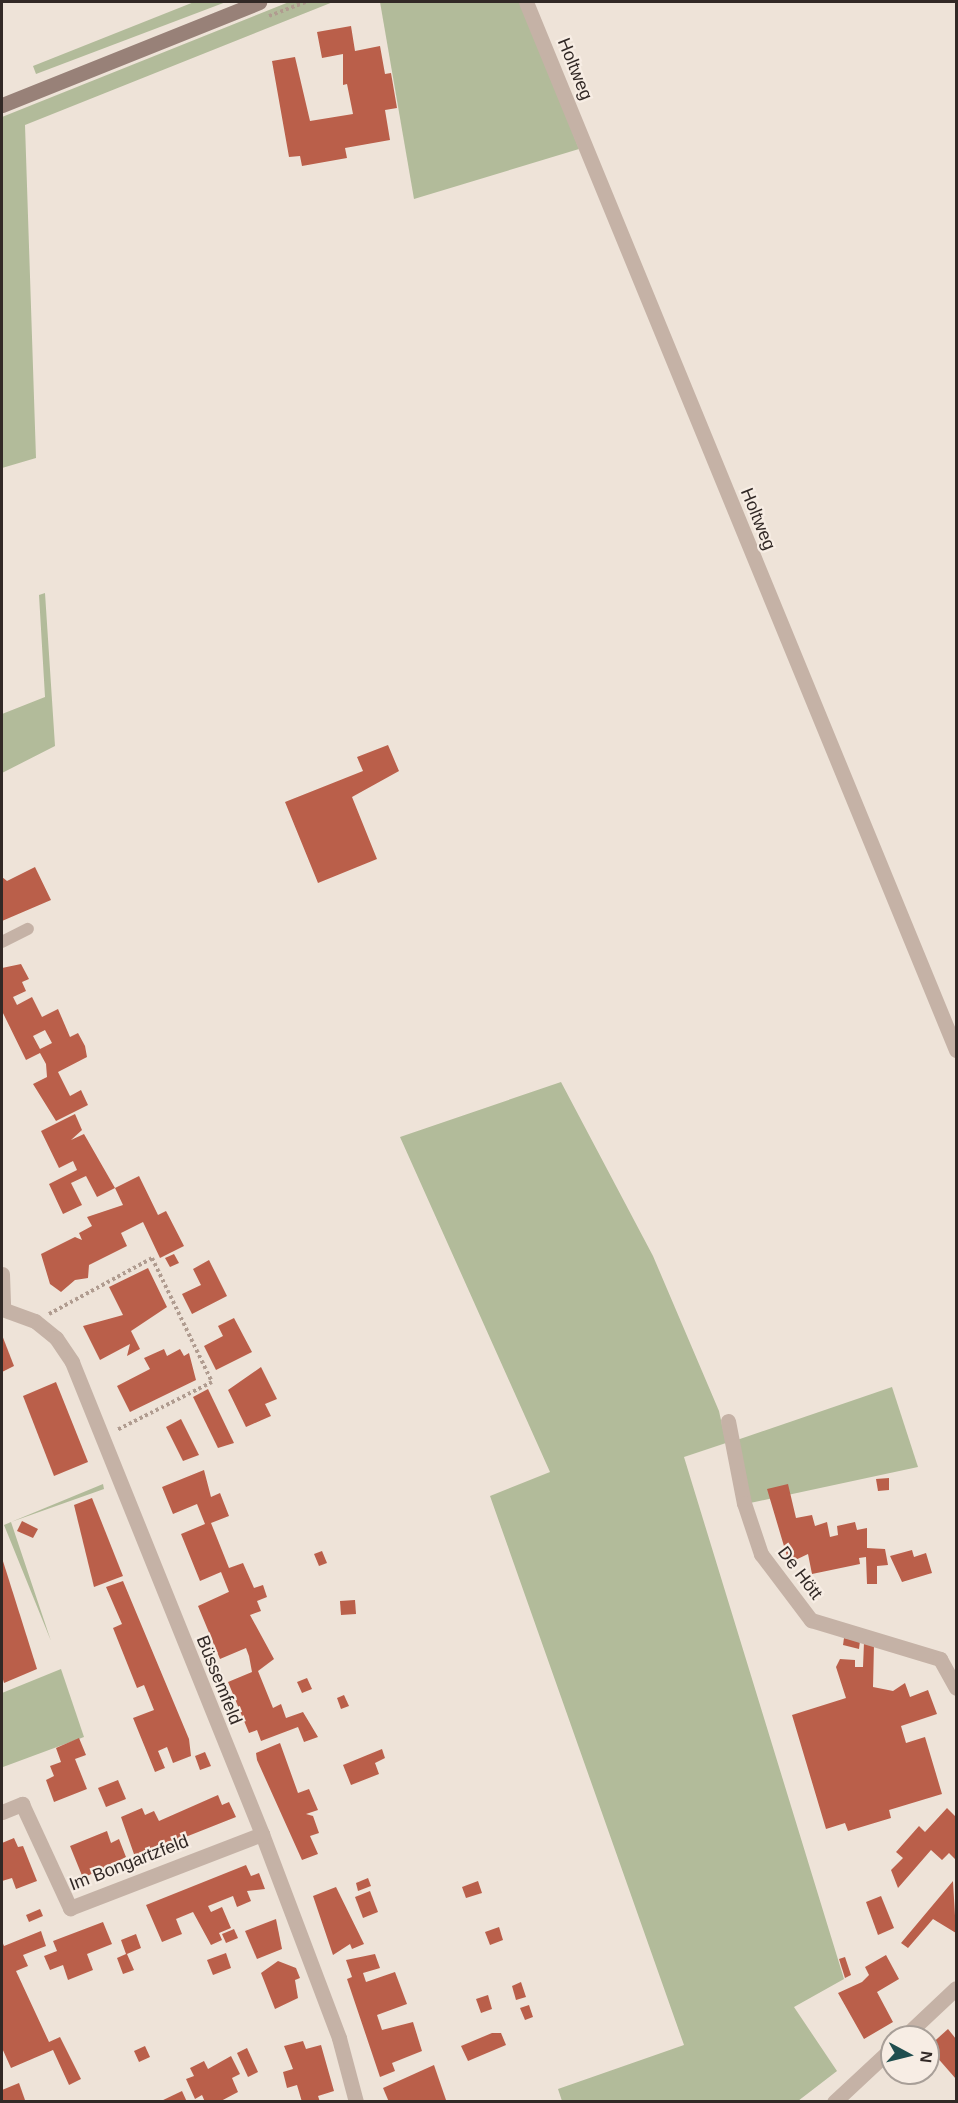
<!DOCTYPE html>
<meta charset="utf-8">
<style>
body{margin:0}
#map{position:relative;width:958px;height:2103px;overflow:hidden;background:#eee3d8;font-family:Helvetica,sans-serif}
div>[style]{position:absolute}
.green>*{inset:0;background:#b2bb9a}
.building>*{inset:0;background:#ba5f4a}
.path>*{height:4px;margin-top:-2px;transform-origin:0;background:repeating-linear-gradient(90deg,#b09c90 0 3px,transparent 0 6px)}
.service>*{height:12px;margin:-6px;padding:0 6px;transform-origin:6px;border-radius:6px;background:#c5b2a6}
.minor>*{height:15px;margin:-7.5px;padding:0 7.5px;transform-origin:7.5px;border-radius:7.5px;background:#c5b2a6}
.secondary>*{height:15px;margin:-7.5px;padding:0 7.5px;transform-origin:7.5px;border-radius:7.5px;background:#988178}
span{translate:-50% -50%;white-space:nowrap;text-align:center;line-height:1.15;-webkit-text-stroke:4.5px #f7ede4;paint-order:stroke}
.street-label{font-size:18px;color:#322926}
.frame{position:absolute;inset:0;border:3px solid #322926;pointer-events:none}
.north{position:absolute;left:880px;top:2025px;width:60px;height:60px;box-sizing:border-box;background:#f7ede4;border:2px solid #a89f98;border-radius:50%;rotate:97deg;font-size:16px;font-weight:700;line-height:24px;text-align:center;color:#322926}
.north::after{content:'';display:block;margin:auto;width:21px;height:27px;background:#204e4f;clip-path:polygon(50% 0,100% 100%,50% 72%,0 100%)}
</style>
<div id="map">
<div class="green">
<div style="clip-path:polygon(194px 2px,226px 2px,36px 74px,33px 66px)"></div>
<div style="clip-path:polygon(289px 2px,333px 2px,25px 125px,36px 458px,2px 468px,2px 117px)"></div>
<div style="clip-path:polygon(380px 2px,522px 2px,579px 149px,414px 199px)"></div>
<div style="clip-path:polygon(45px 593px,55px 746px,2px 773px,2px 714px,45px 697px,39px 595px)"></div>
<div style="clip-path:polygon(561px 1082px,653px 1256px,719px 1411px,726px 1443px,684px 1457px,844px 1979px,794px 2007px,837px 2071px,798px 2101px,562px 2101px,558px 2089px,684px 2045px,490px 1496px,550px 1472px,400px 1137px)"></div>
<div style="clip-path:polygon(892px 1387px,918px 1467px,750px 1503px,737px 1440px)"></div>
<div style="clip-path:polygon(103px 1484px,104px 1489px,11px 1522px,51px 1641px,4px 1525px,11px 1522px)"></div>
<div style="clip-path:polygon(61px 1669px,84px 1737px,3px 1767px,2px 1693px)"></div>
</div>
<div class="building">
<div style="clip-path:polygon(351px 26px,355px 51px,380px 46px,385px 74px,391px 73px,397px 108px,385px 110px,390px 140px,345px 148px,347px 158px,302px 166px,300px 156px,289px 157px,272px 61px,295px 57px,310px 121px,353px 114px,347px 84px,343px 85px,343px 54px,322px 58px,317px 32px)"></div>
<div style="clip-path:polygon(388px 745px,399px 771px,352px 797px,377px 859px,318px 883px,285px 802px,363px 771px,357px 757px)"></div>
<div style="clip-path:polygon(35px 867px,51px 900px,2px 921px,2px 877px,7px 881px)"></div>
<div style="clip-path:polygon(evenodd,21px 964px,29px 979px,22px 982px,26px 991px,13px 997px,17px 1005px,32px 997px,42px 1017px,58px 1009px,70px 1037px,78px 1033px,85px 1046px,87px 1057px,58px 1072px,70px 1096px,81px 1090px,88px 1105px,56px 1121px,33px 1084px,47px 1077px,46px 1064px,40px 1053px,26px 1060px,2px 1011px,2px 968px,21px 964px,45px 1030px,52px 1043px,40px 1049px,33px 1036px,45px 1030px)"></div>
<div style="clip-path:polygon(75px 1114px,82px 1130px,71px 1140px,84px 1134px,115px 1188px,139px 1176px,158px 1215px,166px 1211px,184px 1246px,160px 1258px,143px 1222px,121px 1233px,127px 1246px,89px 1265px,88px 1278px,75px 1280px,61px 1292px,50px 1284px,41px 1254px,75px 1237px,82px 1240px,79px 1233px,92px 1226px,87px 1217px,123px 1205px,115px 1188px,97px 1197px,86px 1176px,71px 1183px,82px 1205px,63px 1214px,49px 1184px,77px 1170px,73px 1161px,59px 1168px,41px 1131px)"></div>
<div style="clip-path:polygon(174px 1254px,179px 1263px,170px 1267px,165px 1258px)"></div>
<div style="clip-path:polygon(209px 1260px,227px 1296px,192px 1314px,182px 1294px,201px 1285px,193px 1269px)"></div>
<div style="clip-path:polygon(148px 1268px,167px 1307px,131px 1331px,140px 1349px,127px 1356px,130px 1344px,100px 1360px,83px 1326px,123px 1315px,109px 1287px)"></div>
<div style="clip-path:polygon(234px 1318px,252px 1352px,216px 1370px,204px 1346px,223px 1336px,218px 1326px)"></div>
<div style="clip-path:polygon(2px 1335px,14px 1366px,2px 1372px)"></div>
<div style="clip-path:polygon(164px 1349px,167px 1356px,180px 1349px,184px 1356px,189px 1353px,196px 1380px,130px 1412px,117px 1386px,150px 1369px,144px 1358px)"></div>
<div style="clip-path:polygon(261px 1367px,277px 1399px,265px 1404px,271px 1416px,246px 1427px,228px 1390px)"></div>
<div style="clip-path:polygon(56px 1382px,88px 1462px,54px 1476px,23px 1396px)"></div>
<div style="clip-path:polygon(208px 1389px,234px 1443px,218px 1448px,193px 1397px)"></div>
<div style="clip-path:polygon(181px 1419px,199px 1455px,183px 1461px,166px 1427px)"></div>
<div style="clip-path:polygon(204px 1470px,211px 1497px,220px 1493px,229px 1516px,211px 1523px,229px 1568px,243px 1563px,254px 1588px,263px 1585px,267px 1597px,257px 1601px,261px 1611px,250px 1615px,274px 1659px,258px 1671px,273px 1708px,281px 1704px,286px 1718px,303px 1712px,318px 1737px,304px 1742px,298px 1727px,261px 1741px,257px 1730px,249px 1733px,228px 1682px,252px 1672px,249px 1656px,246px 1648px,220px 1659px,198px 1606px,233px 1590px,229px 1592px,221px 1572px,200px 1581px,181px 1534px,205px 1524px,197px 1504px,173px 1514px,162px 1487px)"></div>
<div style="clip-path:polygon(889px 1478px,889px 1490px,878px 1491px,876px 1479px)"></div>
<div style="clip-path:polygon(788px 1484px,796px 1518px,812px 1515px,815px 1526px,827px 1522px,830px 1537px,838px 1535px,837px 1526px,855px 1522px,857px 1530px,867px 1528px,867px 1548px,885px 1549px,888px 1565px,877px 1566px,877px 1584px,867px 1584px,866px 1557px,859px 1558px,860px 1564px,812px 1574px,808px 1554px,789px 1563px,767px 1489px)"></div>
<div style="clip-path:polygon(92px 1498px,123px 1576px,94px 1587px,74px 1505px)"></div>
<div style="clip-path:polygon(22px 1521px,38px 1529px,33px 1538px,17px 1531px)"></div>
<div style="clip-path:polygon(912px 1550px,914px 1557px,926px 1553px,932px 1573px,902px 1582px,890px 1556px)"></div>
<div style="clip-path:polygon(322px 1551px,327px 1563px,319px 1566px,314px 1554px)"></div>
<div style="clip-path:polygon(2px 1558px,37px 1669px,4px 1683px,2px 1676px)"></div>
<div style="clip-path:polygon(123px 1581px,189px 1739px,191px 1756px,173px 1763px,167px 1747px,158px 1751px,165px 1768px,155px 1772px,133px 1718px,154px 1710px,144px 1685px,137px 1688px,113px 1628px,122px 1624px,106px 1587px)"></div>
<div style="clip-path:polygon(355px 1600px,356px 1614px,341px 1615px,340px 1601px)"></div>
<div style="clip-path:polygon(844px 1638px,860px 1641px,859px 1649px,843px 1645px)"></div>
<div style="clip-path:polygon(864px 1642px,874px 1644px,873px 1687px,893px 1691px,905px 1683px,910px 1697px,928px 1690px,937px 1714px,901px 1726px,906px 1743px,925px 1737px,942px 1794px,889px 1810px,891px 1818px,848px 1831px,845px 1823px,826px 1829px,792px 1715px,846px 1698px,836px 1667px,840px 1659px,855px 1660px,855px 1667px,863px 1667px)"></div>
<div style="clip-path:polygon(307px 1678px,312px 1689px,302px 1693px,297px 1682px)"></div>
<div style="clip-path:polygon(344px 1695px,349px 1706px,341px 1709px,337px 1698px)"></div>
<div style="clip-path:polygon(79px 1738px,86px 1755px,75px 1759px,87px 1789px,54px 1802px,46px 1780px,54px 1776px,50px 1766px,61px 1762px,56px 1748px)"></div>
<div style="clip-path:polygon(280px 1743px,298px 1793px,309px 1789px,318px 1810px,306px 1814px,313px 1816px,319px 1833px,310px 1836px,318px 1854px,302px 1860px,257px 1760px,256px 1753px)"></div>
<div style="clip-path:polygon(382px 1749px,385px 1758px,375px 1763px,379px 1774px,351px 1785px,343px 1765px)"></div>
<div style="clip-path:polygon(205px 1752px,211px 1766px,200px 1770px,195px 1756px)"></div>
<div style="clip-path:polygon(118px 1780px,126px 1799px,106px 1807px,98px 1788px)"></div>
<div style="clip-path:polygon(218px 1795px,222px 1805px,229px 1802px,236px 1817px,135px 1857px,121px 1817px,142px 1808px,145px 1815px,154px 1811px,159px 1821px)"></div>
<div style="clip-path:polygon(947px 1808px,956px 1817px,956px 1860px,949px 1853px,942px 1860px,931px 1850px,898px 1888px,891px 1870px,903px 1858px,896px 1852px,919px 1826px,925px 1832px)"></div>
<div style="clip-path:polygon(107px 1831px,111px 1843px,119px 1839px,126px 1857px,83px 1878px,70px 1846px)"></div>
<div style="clip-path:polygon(14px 1838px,18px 1847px,23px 1846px,37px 1881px,16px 1889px,12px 1878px,2px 1881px,2px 1843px)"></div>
<div style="clip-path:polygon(246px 1865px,251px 1876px,259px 1873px,265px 1889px,247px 1891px,251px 1901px,237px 1907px,233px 1896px,208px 1906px,211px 1912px,222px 1907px,231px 1928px,219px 1933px,222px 1940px,211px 1945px,193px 1912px,176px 1919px,182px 1934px,162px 1942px,146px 1905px)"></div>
<div style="clip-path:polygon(368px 1878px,371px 1886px,358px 1891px,356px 1883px)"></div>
<div style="clip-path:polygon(478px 1881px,482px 1893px,466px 1898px,462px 1887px)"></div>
<div style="clip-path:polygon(953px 1881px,956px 1933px,933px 1919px,908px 1948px,901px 1943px)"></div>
<div style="clip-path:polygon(336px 1887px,364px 1944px,352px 1949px,350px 1944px,333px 1955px,313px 1896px)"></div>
<div style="clip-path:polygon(370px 1891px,378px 1912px,363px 1918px,355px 1897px)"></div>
<div style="clip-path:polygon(881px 1896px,894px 1928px,878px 1935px,866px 1902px)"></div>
<div style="clip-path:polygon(40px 1909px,43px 1916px,29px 1922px,26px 1915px)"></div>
<div style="clip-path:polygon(276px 1919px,282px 1949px,257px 1959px,245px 1931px)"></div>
<div style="clip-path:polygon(103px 1922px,112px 1944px,87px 1954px,93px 1970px,68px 1980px,63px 1965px,50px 1970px,44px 1956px,57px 1951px,53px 1941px)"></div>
<div style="clip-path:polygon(499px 1927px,503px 1940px,490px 1945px,485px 1932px)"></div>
<div style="clip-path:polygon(234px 1929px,238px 1938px,226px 1943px,222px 1934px)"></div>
<div style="clip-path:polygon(41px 1931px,46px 1946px,23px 1955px,28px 1966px,16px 1971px,49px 2042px,60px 2037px,81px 2079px,69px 2085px,53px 2050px,11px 2068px,2px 2048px,2px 1941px,4px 1946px)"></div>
<div style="clip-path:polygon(136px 1934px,141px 1948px,127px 1954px,134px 1970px,123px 1974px,117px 1958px,126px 1954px,121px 1940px)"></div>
<div style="clip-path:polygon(226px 1953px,231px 1968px,213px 1975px,207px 1960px)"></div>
<div style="clip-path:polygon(375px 1954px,380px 1968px,363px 1973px,366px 1982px,395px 1972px,407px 2004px,377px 2015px,382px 2030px,413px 2022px,422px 2051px,392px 2063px,395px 2071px,380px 2077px,347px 1979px,352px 1977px,346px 1960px)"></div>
<div style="clip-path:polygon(886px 1955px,899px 1979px,877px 1992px,893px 2022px,864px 2039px,838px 1993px,862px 1982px,869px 1975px,865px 1967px)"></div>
<div style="clip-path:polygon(845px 1957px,851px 1975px,845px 1978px,839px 1959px)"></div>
<div style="clip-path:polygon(278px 1961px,296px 1968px,300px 1978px,295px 1980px,298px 1998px,275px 2009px,261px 1973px)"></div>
<div style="clip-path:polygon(521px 1982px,526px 1997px,516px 2000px,512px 1986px)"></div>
<div style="clip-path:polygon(488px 1995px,492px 2009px,481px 2013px,476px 1999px)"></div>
<div style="clip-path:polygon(529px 2005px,533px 2017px,525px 2020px,520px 2008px)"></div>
<div style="clip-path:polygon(948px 2029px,956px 2039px,956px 2079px,928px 2047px)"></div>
<div style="clip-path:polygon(492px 2033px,501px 2033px,506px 2045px,468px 2061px,461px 2046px)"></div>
<div style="clip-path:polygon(303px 2041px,306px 2049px,321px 2045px,334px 2091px,318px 2096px,320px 2102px,302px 2102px,297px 2085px,287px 2088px,283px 2072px,293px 2069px,284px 2046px)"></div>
<div style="clip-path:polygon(145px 2046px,150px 2057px,139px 2062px,134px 2051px)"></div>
<div style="clip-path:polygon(247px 2048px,258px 2072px,248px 2077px,237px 2053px)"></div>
<div style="clip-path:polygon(231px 2056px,240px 2074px,232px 2078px,238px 2092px,219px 2102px,205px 2102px,202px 2095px,195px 2099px,186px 2079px,194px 2076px,190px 2068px,204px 2061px,208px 2069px)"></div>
<div style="clip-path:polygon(434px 2065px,446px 2100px,389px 2102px,383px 2088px)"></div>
<div style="clip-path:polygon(19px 2083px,25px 2100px,2px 2102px,2px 2090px)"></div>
<div style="clip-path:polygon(182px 2091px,187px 2102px,159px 2102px)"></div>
</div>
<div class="path">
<div style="left:269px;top:16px;width:39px;rotate:-21deg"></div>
<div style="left:49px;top:1314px;width:117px;rotate:-28.5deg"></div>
<div style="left:152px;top:1258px;width:138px;rotate:64.2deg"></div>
<div style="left:212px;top:1382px;width:106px;rotate:153.2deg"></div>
</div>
<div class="service">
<div style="left:2px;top:942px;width:29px;rotate:-27deg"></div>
</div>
<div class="minor">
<div style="left:526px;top:2px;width:1133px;rotate:67.69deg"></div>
<div style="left:2px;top:1274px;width:35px;rotate:88deg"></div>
<div style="left:2px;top:1309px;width:35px;rotate:20deg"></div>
<div style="left:35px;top:1321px;width:27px;rotate:39deg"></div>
<div style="left:56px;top:1338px;width:29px;rotate:56deg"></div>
<div style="left:72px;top:1362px;width:509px;rotate:68.07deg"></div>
<div style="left:262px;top:1834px;width:218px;rotate:69.3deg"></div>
<div style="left:339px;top:2038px;width:66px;rotate:75.1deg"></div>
<div style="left:728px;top:1421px;width:84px;rotate:79deg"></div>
<div style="left:744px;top:1503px;width:54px;rotate:71.6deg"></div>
<div style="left:761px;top:1554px;width:83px;rotate:52.9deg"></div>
<div style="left:811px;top:1620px;width:135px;rotate:16.8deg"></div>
<div style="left:940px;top:1659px;width:33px;rotate:61deg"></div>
<div style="left:2px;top:1812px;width:22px;rotate:-22deg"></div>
<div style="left:22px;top:1804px;width:115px;rotate:65.2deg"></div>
<div style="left:70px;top:1908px;width:206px;rotate:-21.1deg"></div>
<div style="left:904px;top:2037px;width:71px;rotate:-43.3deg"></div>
<div style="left:834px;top:2102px;width:79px;rotate:-43deg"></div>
</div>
<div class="secondary">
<div style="left:2px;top:105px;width:277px;rotate:-21.8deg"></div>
</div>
<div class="street-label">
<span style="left:575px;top:69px;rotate:68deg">Holtweg</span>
<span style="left:758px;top:519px;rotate:68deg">Holtweg</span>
<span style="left:800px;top:1573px;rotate:53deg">De Hött</span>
<span style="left:219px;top:1680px;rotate:68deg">Büssemfeld</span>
<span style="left:129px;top:1863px;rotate:-21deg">Im Bongartzfeld</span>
</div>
<div class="frame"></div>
<div class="north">N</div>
</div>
